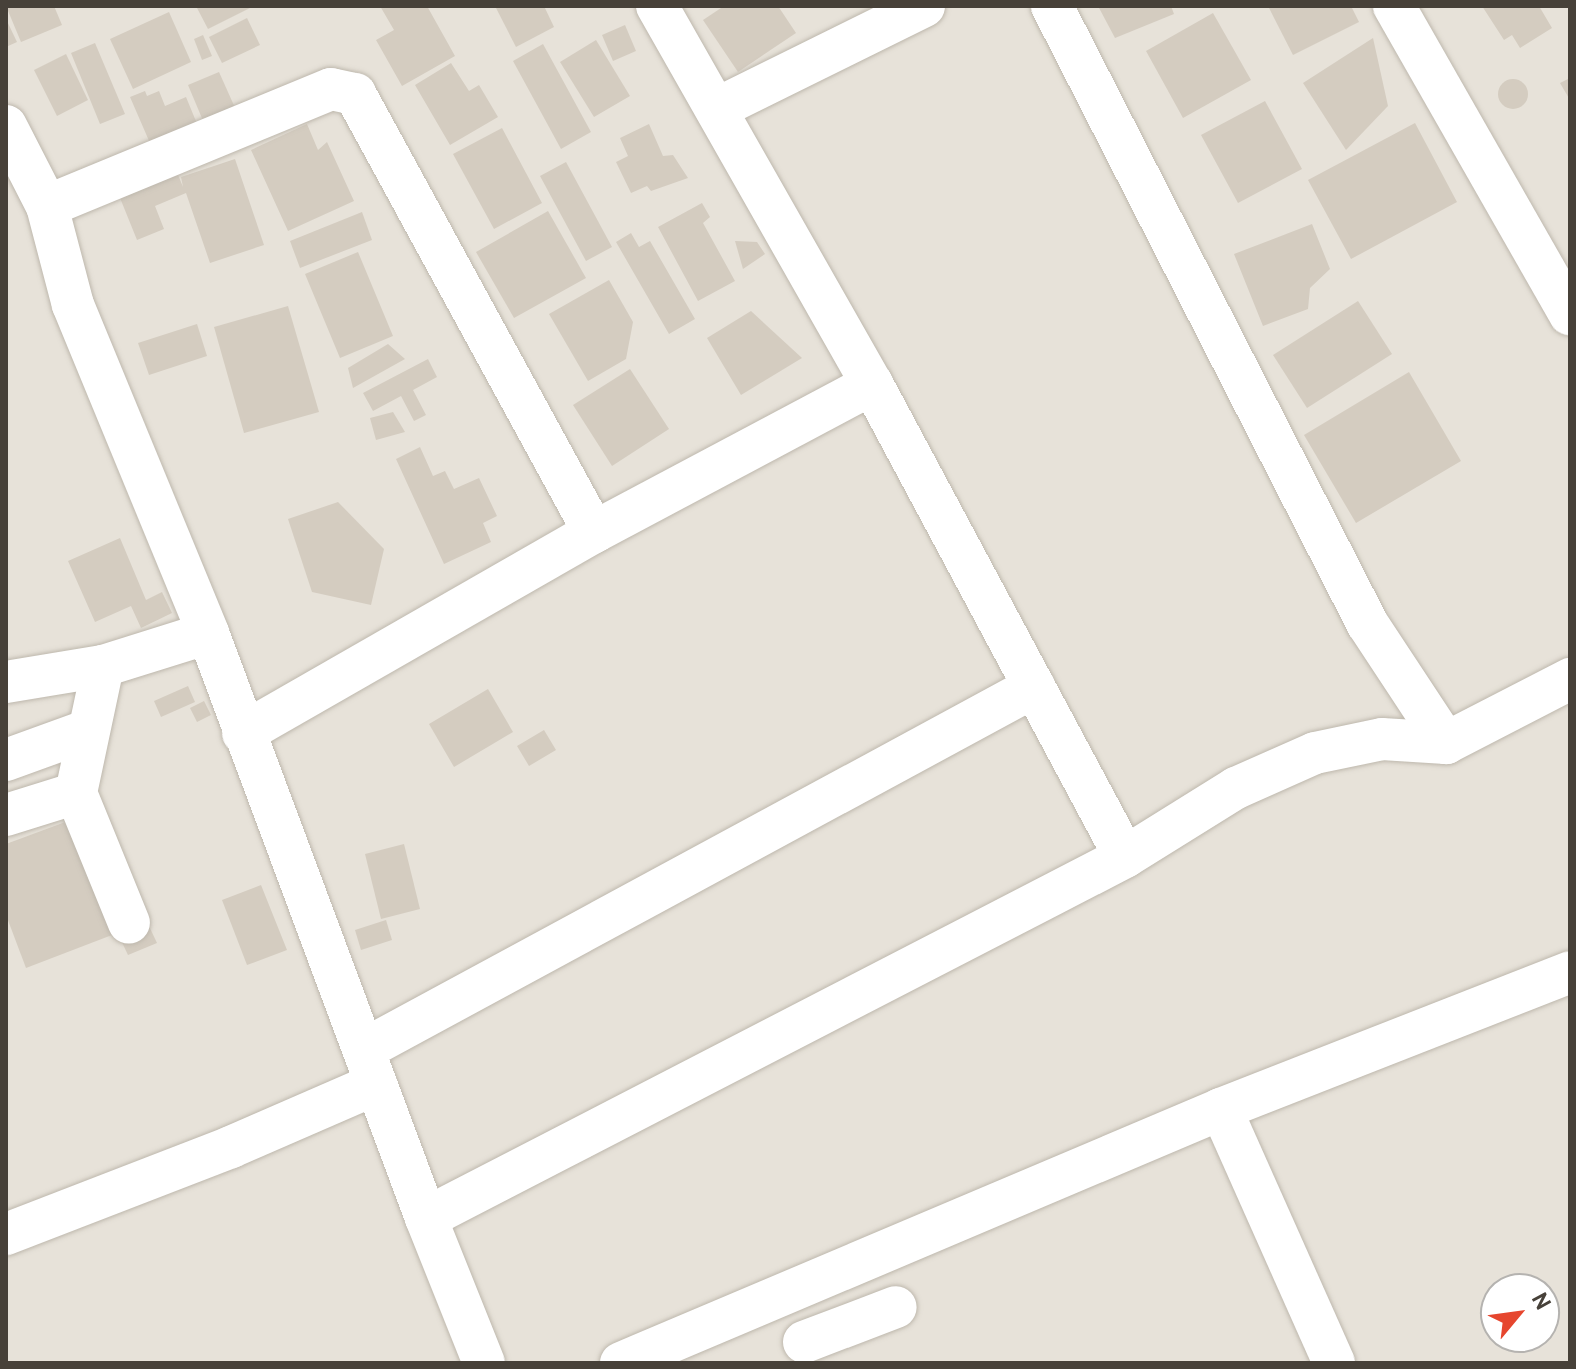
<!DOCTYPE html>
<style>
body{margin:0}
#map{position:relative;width:1576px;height:1369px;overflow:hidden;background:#f4f0ea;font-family:Overpass,sans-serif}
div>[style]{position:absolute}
.residential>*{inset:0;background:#e7e2d9}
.building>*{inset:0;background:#d4ccc0}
.round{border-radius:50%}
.roads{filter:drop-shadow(0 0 2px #beb8ad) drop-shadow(0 0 2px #beb8ad)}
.minor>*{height:42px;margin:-21px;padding:0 21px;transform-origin:21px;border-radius:21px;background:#fff}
span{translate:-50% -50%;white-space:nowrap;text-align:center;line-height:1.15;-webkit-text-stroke:6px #fff;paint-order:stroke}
.frame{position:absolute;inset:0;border:8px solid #474139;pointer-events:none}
.north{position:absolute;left:1480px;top:1273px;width:80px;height:80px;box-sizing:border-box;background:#fff;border:2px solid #b5b3b0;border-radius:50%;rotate:61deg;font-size:22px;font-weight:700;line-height:32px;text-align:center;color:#474139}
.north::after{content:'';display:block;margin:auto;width:28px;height:36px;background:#e6462e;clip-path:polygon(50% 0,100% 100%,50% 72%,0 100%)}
</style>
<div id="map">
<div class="residential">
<div style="clip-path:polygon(evenodd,6px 6px,1570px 6px,1570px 1363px,6px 1363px,6px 6px,1496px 1289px,1544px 1289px,1544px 1337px,1496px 1337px,1496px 1289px)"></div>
</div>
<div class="building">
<div style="clip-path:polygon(6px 6px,54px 6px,62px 25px,21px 42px)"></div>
<div style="clip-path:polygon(196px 6px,248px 6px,250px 8px,208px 29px)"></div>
<div style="clip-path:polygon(380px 6px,427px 6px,455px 56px,402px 86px,376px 40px,394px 30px)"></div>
<div style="clip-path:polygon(495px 6px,544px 6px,554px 27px,516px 47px)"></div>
<div style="clip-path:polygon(724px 6px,778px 6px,796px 33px,738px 72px,703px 20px)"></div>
<div style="clip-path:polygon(1098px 6px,1171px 6px,1174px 14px,1115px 38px)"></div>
<div style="clip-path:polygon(1268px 6px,1351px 6px,1359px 22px,1293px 55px)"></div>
<div style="clip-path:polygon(1482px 6px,1539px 6px,1552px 28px,1520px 48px,1512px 35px,1504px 40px)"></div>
<div style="clip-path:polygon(169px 12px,191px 62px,133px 89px,110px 39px)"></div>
<div style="clip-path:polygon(1213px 13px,1251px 80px,1183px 118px,1146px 51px)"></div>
<div style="clip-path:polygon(247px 18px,260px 45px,222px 63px,209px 37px)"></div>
<div style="clip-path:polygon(6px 19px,17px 42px,6px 47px)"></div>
<div style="clip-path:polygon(625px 25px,636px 51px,613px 61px,602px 35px)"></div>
<div style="clip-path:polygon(203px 35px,212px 56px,202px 60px,194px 39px)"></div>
<div style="clip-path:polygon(1373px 38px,1388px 106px,1346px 150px,1303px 83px)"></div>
<div style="clip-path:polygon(596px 40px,630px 96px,594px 117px,560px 62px)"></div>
<div style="clip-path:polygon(95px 43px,125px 114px,100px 124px,71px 53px)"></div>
<div style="clip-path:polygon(543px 44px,591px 132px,561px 149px,513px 61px)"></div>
<div style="clip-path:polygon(66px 54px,88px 100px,57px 116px,34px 70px)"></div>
<div style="clip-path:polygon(451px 63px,469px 91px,479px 85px,498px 117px,450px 145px,415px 85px)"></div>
<div style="clip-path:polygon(219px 72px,236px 110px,204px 123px,188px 85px)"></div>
<div style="clip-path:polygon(1570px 78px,1570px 100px,1560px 83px)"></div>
<div class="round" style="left:1498px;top:79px;width:30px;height:30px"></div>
<div style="clip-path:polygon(145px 91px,147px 96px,159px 91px,165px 106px,186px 97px,200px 131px,153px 150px,130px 97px)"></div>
<div style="clip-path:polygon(1265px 101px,1302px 169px,1238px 203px,1201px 135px)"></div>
<div style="clip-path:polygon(1415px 123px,1457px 202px,1351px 259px,1308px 180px)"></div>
<div style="clip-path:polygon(307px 124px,318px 150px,327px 142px,354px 201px,288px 231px,251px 150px)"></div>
<div style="clip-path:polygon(649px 124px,663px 156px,673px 155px,688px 178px,651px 191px,647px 186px,631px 193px,616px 162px,628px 156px,620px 138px)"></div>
<div style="clip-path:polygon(502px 128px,542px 203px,494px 229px,453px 154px)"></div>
<div style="clip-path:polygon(235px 159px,264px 245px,210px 263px,186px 193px,155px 206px,164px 229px,137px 240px,116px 188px,174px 165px,183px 187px,181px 177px)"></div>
<div style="clip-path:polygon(566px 162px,612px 247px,586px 261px,540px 176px)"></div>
<div style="clip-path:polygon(702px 203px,710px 217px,703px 223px,735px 281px,698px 301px,658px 227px)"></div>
<div style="clip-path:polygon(548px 211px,586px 278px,514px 318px,476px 252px)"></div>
<div style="clip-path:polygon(362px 212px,372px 240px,300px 268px,290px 241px)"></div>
<div style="clip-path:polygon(1312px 224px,1330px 269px,1310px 288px,1308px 309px,1263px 326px,1234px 254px)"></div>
<div style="clip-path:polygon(631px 233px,639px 247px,650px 241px,695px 319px,669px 334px,616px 242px)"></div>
<div style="clip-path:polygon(735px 241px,757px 242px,765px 254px,743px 269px)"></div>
<div style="clip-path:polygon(358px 252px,393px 336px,340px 358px,305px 274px)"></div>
<div style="clip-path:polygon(609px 280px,633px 322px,626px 359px,588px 381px,549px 314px)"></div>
<div style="clip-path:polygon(1358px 301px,1392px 354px,1307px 408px,1273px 355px)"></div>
<div style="clip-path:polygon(288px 306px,319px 412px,244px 433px,214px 327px)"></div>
<div style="clip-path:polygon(751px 311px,802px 358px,741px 395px,707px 338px)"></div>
<div style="clip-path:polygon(197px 324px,207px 356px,149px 375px,138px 343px)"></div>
<div style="clip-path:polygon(388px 344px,405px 359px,353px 388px,348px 368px)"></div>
<div style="clip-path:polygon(428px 359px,437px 377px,413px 390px,426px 415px,414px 421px,401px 396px,373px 411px,363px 393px)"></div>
<div style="clip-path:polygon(630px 369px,669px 429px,612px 466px,573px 405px)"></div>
<div style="clip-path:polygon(1409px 372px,1461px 461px,1356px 523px,1304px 435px)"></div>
<div style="clip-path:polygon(393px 412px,405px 432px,376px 440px,370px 418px)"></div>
<div style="clip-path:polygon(420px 447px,433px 476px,445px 471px,454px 489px,479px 478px,497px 516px,483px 523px,491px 542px,444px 564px,396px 459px)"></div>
<div style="clip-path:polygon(338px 502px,384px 549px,371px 605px,312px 592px,288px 519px)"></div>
<div style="clip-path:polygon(120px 538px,146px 600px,162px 592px,172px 613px,141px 628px,131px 606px,95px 622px,68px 561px)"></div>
<div style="clip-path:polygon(188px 686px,195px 702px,161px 717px,154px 701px)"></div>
<div style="clip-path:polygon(488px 689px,513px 732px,454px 767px,429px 724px)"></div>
<div style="clip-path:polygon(204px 701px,211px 715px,197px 722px,190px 708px)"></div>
<div style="clip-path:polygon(544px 730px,556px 750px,529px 766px,517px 746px)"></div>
<div style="clip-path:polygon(68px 821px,112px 935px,26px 968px,6px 915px,6px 844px)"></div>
<div style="clip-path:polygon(404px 844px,420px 909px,381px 919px,365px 854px)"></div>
<div style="clip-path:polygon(261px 885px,287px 950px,247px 965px,222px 900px)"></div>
<div style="clip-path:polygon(386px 920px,392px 940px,361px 950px,355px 930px)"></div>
<div style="clip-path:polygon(148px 924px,157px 943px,128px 955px,119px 936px)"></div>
</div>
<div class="roads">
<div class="minor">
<div style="left:657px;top:6px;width:435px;rotate:60.4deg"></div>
<div style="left:872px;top:384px;width:536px;rotate:61.86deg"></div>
<div style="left:1052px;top:6px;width:693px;rotate:62.95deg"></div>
<div style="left:1367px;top:623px;width:144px;rotate:56.6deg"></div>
<div style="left:1446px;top:743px;width:140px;rotate:-27.3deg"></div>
<div style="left:1394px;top:6px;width:355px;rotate:60.3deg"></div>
<div style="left:716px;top:109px;width:232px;rotate:-26.3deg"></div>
<div style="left:6px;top:126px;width:90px;rotate:62.9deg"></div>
<div style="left:47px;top:206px;width:102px;rotate:75.3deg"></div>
<div style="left:73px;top:305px;width:355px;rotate:67.6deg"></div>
<div style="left:208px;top:633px;width:624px;rotate:69.56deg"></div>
<div style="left:426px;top:1218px;width:156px;rotate:68.2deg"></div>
<div style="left:47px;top:206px;width:307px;rotate:-22.4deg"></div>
<div style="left:331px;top:89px;width:25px;rotate:12deg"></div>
<div style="left:355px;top:94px;width:499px;rotate:61.4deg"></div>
<div style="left:103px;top:666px;width:130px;rotate:102deg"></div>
<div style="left:76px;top:793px;width:140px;rotate:67.8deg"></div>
<div style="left:6px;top:682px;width:98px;rotate:-9.4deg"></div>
<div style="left:103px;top:666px;width:110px;rotate:-17.4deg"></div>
<div style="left:243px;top:733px;width:404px;rotate:-29.8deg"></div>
<div style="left:594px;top:532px;width:315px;rotate:-28deg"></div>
<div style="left:6px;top:760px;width:88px;rotate:-19.9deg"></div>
<div style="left:6px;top:815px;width:73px;rotate:-17.4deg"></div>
<div style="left:365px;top:1049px;width:761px;rotate:-28.42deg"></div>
<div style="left:1221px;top:1109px;width:278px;rotate:66deg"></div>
<div style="left:426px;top:1218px;width:787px;rotate:-27.31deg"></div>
<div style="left:1125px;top:857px;width:131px;rotate:-31.9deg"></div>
<div style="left:1236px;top:788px;width:86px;rotate:-23.9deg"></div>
<div style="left:1315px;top:753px;width:68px;rotate:-11.8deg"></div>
<div style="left:1382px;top:739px;width:64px;rotate:3.6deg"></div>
<div style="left:6px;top:1234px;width:241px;rotate:-21.1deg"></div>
<div style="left:231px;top:1147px;width:158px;rotate:-23.5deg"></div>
<div style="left:804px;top:1342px;width:98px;rotate:-20.8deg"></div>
<div style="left:621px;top:1363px;width:652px;rotate:-22.94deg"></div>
<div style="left:1221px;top:1109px;width:375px;rotate:-21.4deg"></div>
</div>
</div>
<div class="frame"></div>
<div class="north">N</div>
</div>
